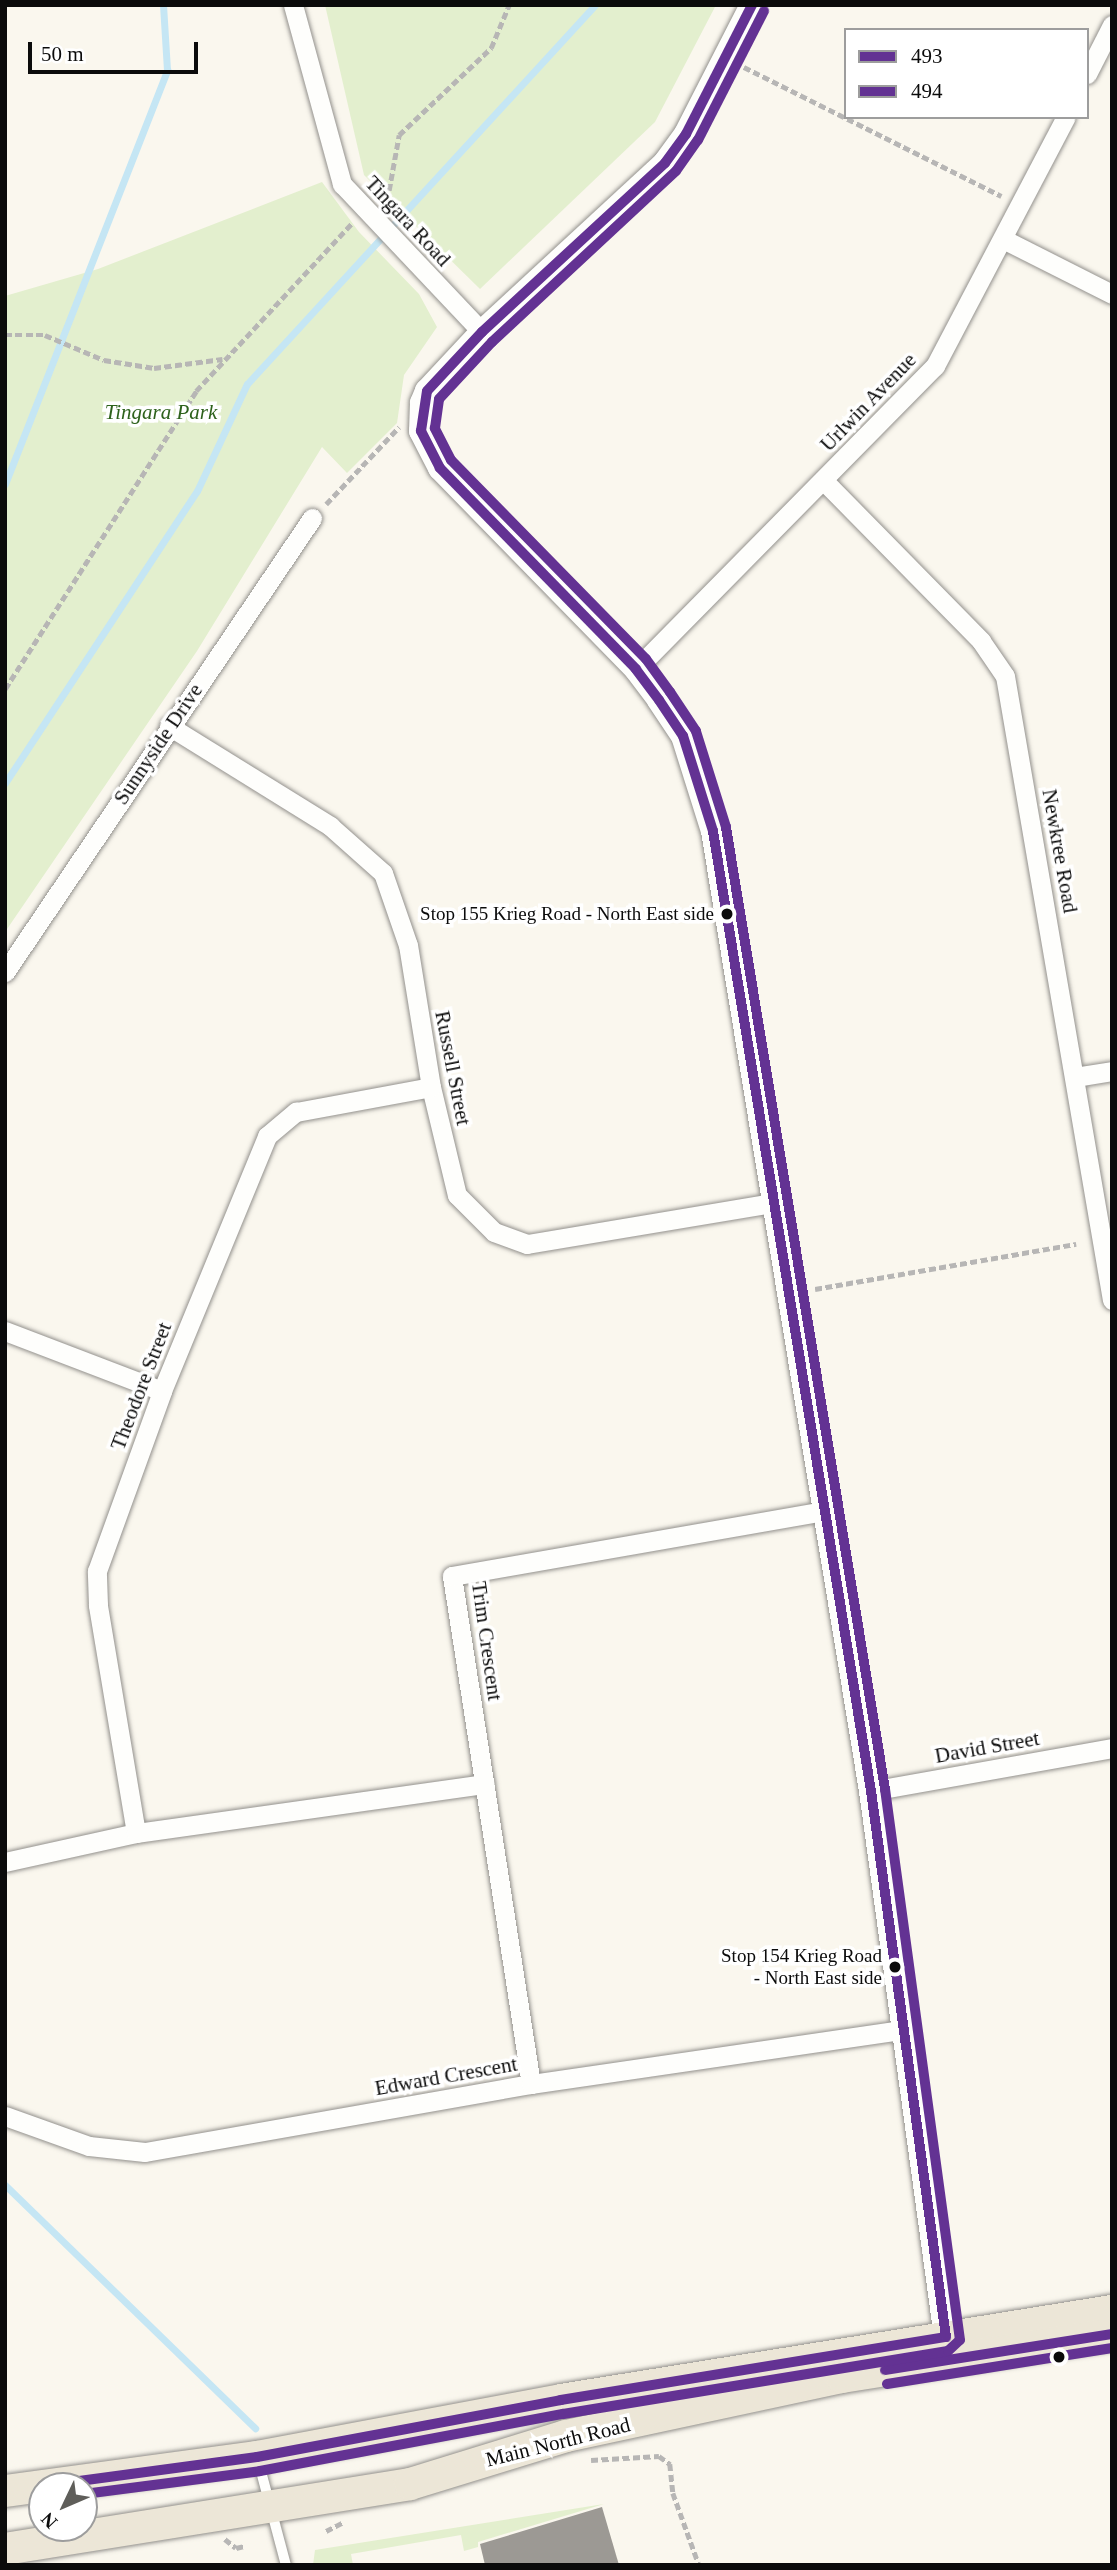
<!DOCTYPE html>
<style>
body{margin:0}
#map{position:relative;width:1117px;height:2570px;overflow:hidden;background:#faf7ee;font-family:"Times New Roman",serif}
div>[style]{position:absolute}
.green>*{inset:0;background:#e3efce}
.stream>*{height:7px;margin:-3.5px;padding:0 3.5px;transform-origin:3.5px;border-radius:3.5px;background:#c5e6f4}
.building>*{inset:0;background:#9c9994}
.path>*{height:4.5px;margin-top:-2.25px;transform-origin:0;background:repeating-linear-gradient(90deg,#b7b6b5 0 7px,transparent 0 10.5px)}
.roads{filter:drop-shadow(0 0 2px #93918d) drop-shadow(0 0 2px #93918d)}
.service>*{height:10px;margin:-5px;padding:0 5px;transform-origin:5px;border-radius:5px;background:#fefefc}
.minor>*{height:19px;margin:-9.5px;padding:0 9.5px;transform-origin:9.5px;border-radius:9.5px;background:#fefefc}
.tertiary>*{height:24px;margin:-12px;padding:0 12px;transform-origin:12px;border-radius:12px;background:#fefefc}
.primary>*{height:32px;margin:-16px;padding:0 16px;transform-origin:16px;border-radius:16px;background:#ece6d7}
.bus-1>*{height:10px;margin:-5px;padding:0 5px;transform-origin:5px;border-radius:5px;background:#633293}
.bus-2>*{height:10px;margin:-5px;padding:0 5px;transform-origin:5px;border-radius:5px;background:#633293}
.dots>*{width:19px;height:19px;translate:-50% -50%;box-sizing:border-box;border:4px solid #fff;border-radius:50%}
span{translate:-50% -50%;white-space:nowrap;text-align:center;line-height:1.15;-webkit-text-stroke:7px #fff;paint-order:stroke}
.bus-label{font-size:19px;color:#0b0b0b}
.right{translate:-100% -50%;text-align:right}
.street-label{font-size:21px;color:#0b0b0b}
.park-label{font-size:21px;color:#2e621c;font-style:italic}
.frame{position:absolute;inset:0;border:7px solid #0b0b0b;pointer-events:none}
.legend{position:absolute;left:844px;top:28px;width:245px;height:91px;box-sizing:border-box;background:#fff;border:2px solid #9d9d9d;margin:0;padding:9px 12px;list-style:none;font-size:21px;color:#0b0b0b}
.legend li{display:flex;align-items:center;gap:14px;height:35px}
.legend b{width:35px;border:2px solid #9d9d9d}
.north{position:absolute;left:28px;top:2472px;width:70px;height:70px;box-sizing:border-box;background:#fff;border:2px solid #9d9d9d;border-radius:50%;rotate:226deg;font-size:19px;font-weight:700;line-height:28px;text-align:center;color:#0b0b0b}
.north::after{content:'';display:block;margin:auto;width:24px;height:32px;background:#5f5e5a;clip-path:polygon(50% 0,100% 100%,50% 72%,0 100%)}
.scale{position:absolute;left:28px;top:42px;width:170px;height:32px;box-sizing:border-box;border:4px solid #0b0b0b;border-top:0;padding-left:9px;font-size:21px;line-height:24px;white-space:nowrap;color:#0b0b0b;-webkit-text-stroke:5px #fff;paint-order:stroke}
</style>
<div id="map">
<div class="green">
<div style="clip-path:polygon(325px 5px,716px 5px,655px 122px,480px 289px,364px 175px)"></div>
<div style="clip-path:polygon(322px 182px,359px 232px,419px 294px,437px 327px,404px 375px,397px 423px,347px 473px,322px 447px,197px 651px,5px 932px,5px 296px,98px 269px)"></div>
<div style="clip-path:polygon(604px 2504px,478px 2542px,478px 2547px,464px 2551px,461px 2535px,351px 2554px,353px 2565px,313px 2565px,315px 2550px)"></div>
</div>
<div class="stream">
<div style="left:5px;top:484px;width:445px;rotate:-68.6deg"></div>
<div style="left:167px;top:70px;width:65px;rotate:-93.5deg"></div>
<div style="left:5px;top:783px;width:349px;rotate:-56.7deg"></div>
<div style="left:197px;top:491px;width:118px;rotate:-65deg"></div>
<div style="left:247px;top:384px;width:515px;rotate:-47.44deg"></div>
<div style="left:5px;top:2185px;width:349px;rotate:44.2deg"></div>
</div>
<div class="building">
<div style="clip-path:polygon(602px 2507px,619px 2565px,485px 2565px,480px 2544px)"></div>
</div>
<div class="path">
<div style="left:744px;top:67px;width:288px;rotate:26.6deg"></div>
<div style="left:387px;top:201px;width:67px;rotate:-79.7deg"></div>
<div style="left:399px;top:135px;width:127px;rotate:-43.4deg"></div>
<div style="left:491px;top:48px;width:47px;rotate:-67.3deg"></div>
<div style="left:5px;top:335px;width:40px"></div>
<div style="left:45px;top:335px;width:64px;rotate:23deg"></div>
<div style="left:104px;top:360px;width:51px;rotate:9.1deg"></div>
<div style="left:154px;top:368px;width:69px;rotate:-7.5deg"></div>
<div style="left:326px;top:504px;width:106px;rotate:-46.5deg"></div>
<div style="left:5px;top:689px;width:354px;rotate:-57.3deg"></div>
<div style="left:196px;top:391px;width:229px;rotate:-47.1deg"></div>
<div style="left:815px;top:1289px;width:265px;rotate:-9.8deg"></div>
<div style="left:591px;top:2460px;width:68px;rotate:-3.4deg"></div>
<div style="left:659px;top:2456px;width:14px;rotate:36deg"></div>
<div style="left:670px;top:2464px;width:29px;rotate:84deg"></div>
<div style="left:673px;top:2493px;width:77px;rotate:70.1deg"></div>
<div style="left:326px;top:2531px;width:20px;rotate:-27deg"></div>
<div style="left:225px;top:2539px;width:14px;rotate:39deg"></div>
<div style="left:236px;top:2548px;width:8px;rotate:-14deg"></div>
</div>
<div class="roads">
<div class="service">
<div style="left:258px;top:2460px;width:109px;rotate:75.1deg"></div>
</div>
<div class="minor">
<div style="left:293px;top:5px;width:186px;rotate:74.7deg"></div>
<div style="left:342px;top:184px;width:204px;rotate:46.6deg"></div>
<div style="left:1087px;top:74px;width:55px;rotate:-63deg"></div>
<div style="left:1005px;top:240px;width:120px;rotate:26.8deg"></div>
<div style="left:823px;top:480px;width:226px;rotate:45.5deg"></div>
<div style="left:981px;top:641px;width:42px;rotate:55.6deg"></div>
<div style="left:1005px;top:676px;width:633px;rotate:80.27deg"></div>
<div style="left:636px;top:669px;width:426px;rotate:-45.4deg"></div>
<div style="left:935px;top:366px;width:281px;rotate:-62.3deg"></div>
<div style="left:169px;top:726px;width:190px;rotate:31.8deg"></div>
<div style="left:330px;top:826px;width:71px;rotate:41.6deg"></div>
<div style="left:383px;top:873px;width:76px;rotate:70.9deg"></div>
<div style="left:408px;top:945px;width:144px;rotate:80.8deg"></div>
<div style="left:431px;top:1087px;width:111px;rotate:76.5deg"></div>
<div style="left:457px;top:1195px;width:52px;rotate:45deg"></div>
<div style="left:494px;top:1232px;width:35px;rotate:20deg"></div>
<div style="left:527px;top:1244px;width:254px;rotate:-9.5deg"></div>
<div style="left:5px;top:972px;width:548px;rotate:-55.93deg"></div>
<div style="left:1075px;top:1077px;width:37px;rotate:-9deg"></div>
<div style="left:5px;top:1331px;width:168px;rotate:20.9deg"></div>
<div style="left:871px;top:1791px;width:245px;rotate:-10.1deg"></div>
<div style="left:136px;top:1833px;width:231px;rotate:-99.5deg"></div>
<div style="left:98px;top:1605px;width:34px;rotate:-92deg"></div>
<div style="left:97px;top:1571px;width:191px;rotate:-70.1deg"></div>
<div style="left:162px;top:1391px;width:276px;rotate:-67.6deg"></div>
<div style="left:267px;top:1136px;width:38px;rotate:-40deg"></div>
<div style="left:296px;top:1112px;width:137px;rotate:-10.5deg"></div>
<div style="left:5px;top:1862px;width:134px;rotate:-12.5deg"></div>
<div style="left:136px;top:1833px;width:352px;rotate:-8deg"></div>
<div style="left:531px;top:2084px;width:514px;rotate:-98.84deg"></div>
<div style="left:452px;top:1576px;width:379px;rotate:-9.9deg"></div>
<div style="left:5px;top:2116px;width:89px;rotate:19.7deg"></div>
<div style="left:89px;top:2146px;width:56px;rotate:6.1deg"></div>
<div style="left:145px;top:2152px;width:392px;rotate:-10deg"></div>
<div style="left:531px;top:2084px;width:374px;rotate:-8.3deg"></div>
</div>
<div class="tertiary">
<div style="left:752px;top:5px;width:145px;rotate:117.1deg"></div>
<div style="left:686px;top:134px;width:36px;rotate:126deg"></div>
<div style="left:665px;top:163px;width:249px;rotate:137.3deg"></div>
<div style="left:482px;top:332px;width:81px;rotate:133deg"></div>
<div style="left:427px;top:391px;width:13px;rotate:113deg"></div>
<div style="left:422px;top:403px;width:28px;rotate:92deg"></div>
<div style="left:421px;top:431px;width:42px;rotate:62.8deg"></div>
<div style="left:440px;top:468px;width:281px;rotate:45.7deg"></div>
<div style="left:636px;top:669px;width:39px;rotate:53deg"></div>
<div style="left:659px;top:700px;width:43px;rotate:56.3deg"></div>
<div style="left:683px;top:736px;width:100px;rotate:72.5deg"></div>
<div style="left:713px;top:831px;width:973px;rotate:80.65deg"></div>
<div style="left:871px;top:1791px;width:551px;rotate:82.18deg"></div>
</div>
<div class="primary">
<div style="left:5px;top:2491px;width:254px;rotate:-7.7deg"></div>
<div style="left:257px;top:2457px;width:309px;rotate:-10.6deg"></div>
<div style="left:561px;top:2400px;width:558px;rotate:-9.18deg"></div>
<div style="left:5px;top:2549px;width:410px;rotate:-9.1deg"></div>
<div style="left:410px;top:2484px;width:163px;rotate:-17.1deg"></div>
<div style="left:566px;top:2436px;width:282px;rotate:-12.1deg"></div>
<div style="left:842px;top:2377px;width:273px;rotate:-9deg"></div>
</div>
</div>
<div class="bus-1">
<div style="left:885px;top:2370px;width:230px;rotate:-9deg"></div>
<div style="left:42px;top:2486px;width:217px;rotate:-7.7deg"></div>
<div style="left:257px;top:2457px;width:309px;rotate:-10.6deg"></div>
<div style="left:561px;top:2400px;width:390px;rotate:-9.3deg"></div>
<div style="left:946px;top:2337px;width:551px;rotate:-97.82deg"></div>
<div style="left:871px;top:1791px;width:973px;rotate:-99.35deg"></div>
<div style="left:713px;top:831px;width:100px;rotate:-107.5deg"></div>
<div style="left:683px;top:736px;width:43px;rotate:-123.7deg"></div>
<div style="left:659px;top:700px;width:39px;rotate:-127deg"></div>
<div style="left:636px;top:669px;width:281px;rotate:-134.3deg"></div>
<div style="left:440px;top:468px;width:42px;rotate:-117.2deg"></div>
<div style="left:421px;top:431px;width:40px;rotate:-81.5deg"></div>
<div style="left:427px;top:391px;width:81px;rotate:-47deg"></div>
<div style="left:482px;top:332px;width:249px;rotate:-42.7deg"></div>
<div style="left:665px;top:163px;width:36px;rotate:-54deg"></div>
<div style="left:686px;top:134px;width:145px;rotate:-62.9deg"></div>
</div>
<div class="bus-2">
<div style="left:887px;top:2384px;width:228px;rotate:-9.1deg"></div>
<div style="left:84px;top:2494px;width:177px;rotate:-7.4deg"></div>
<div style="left:260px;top:2471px;width:308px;rotate:-10.7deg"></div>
<div style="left:563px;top:2414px;width:390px;rotate:-9.3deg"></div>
<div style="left:948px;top:2351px;width:16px;rotate:-43deg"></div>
<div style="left:960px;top:2340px;width:556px;rotate:-97.75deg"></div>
<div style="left:885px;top:1789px;width:975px;rotate:-99.39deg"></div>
<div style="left:726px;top:827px;width:101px;rotate:-107.4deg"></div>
<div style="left:696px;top:731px;width:47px;rotate:-123.7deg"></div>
<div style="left:670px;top:692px;width:41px;rotate:-126deg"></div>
<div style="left:646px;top:659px;width:279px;rotate:-134.4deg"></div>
<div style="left:451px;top:460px;width:36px;rotate:-117deg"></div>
<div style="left:435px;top:428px;width:29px;rotate:-82deg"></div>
<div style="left:439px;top:399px;width:78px;rotate:-47.1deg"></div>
<div style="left:492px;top:342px;width:251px;rotate:-42.9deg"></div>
<div style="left:676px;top:171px;width:38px;rotate:-55deg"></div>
<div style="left:698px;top:140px;width:145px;rotate:-62.9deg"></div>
</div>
<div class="dots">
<div style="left:727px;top:914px;background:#0b0b0b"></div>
<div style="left:895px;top:1967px;background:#0b0b0b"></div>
<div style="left:1059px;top:2357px;background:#0b0b0b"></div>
</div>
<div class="bus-label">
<span class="right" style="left:714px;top:914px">Stop 155 Krieg Road - North East side</span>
<span class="right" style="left:882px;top:1967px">Stop 154 Krieg Road<br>- North East side</span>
</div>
<div class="street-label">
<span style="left:408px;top:221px;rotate:47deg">Tingara Road</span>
<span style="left:868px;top:402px;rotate:-46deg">Urlwin Avenue</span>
<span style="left:158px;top:744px;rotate:-56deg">Sunnyside Drive</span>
<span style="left:1060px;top:851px;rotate:80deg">Newkree Road</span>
<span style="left:453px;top:1068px;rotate:79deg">Russell Street</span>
<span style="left:141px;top:1386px;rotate:-69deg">Theodore Street</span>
<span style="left:487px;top:1641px;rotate:82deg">Trim Crescent</span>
<span style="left:987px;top:1747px;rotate:-10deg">David Street</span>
<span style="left:446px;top:2076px;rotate:-10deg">Edward Crescent</span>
<span style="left:558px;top:2442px;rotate:-14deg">Main North Road</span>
</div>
<div class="park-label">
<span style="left:161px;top:412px">Tingara Park</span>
</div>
<div class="frame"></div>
<ul class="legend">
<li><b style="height:9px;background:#633293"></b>493</li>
<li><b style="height:9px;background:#633293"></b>494</li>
</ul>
<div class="north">N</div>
<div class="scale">50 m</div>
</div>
